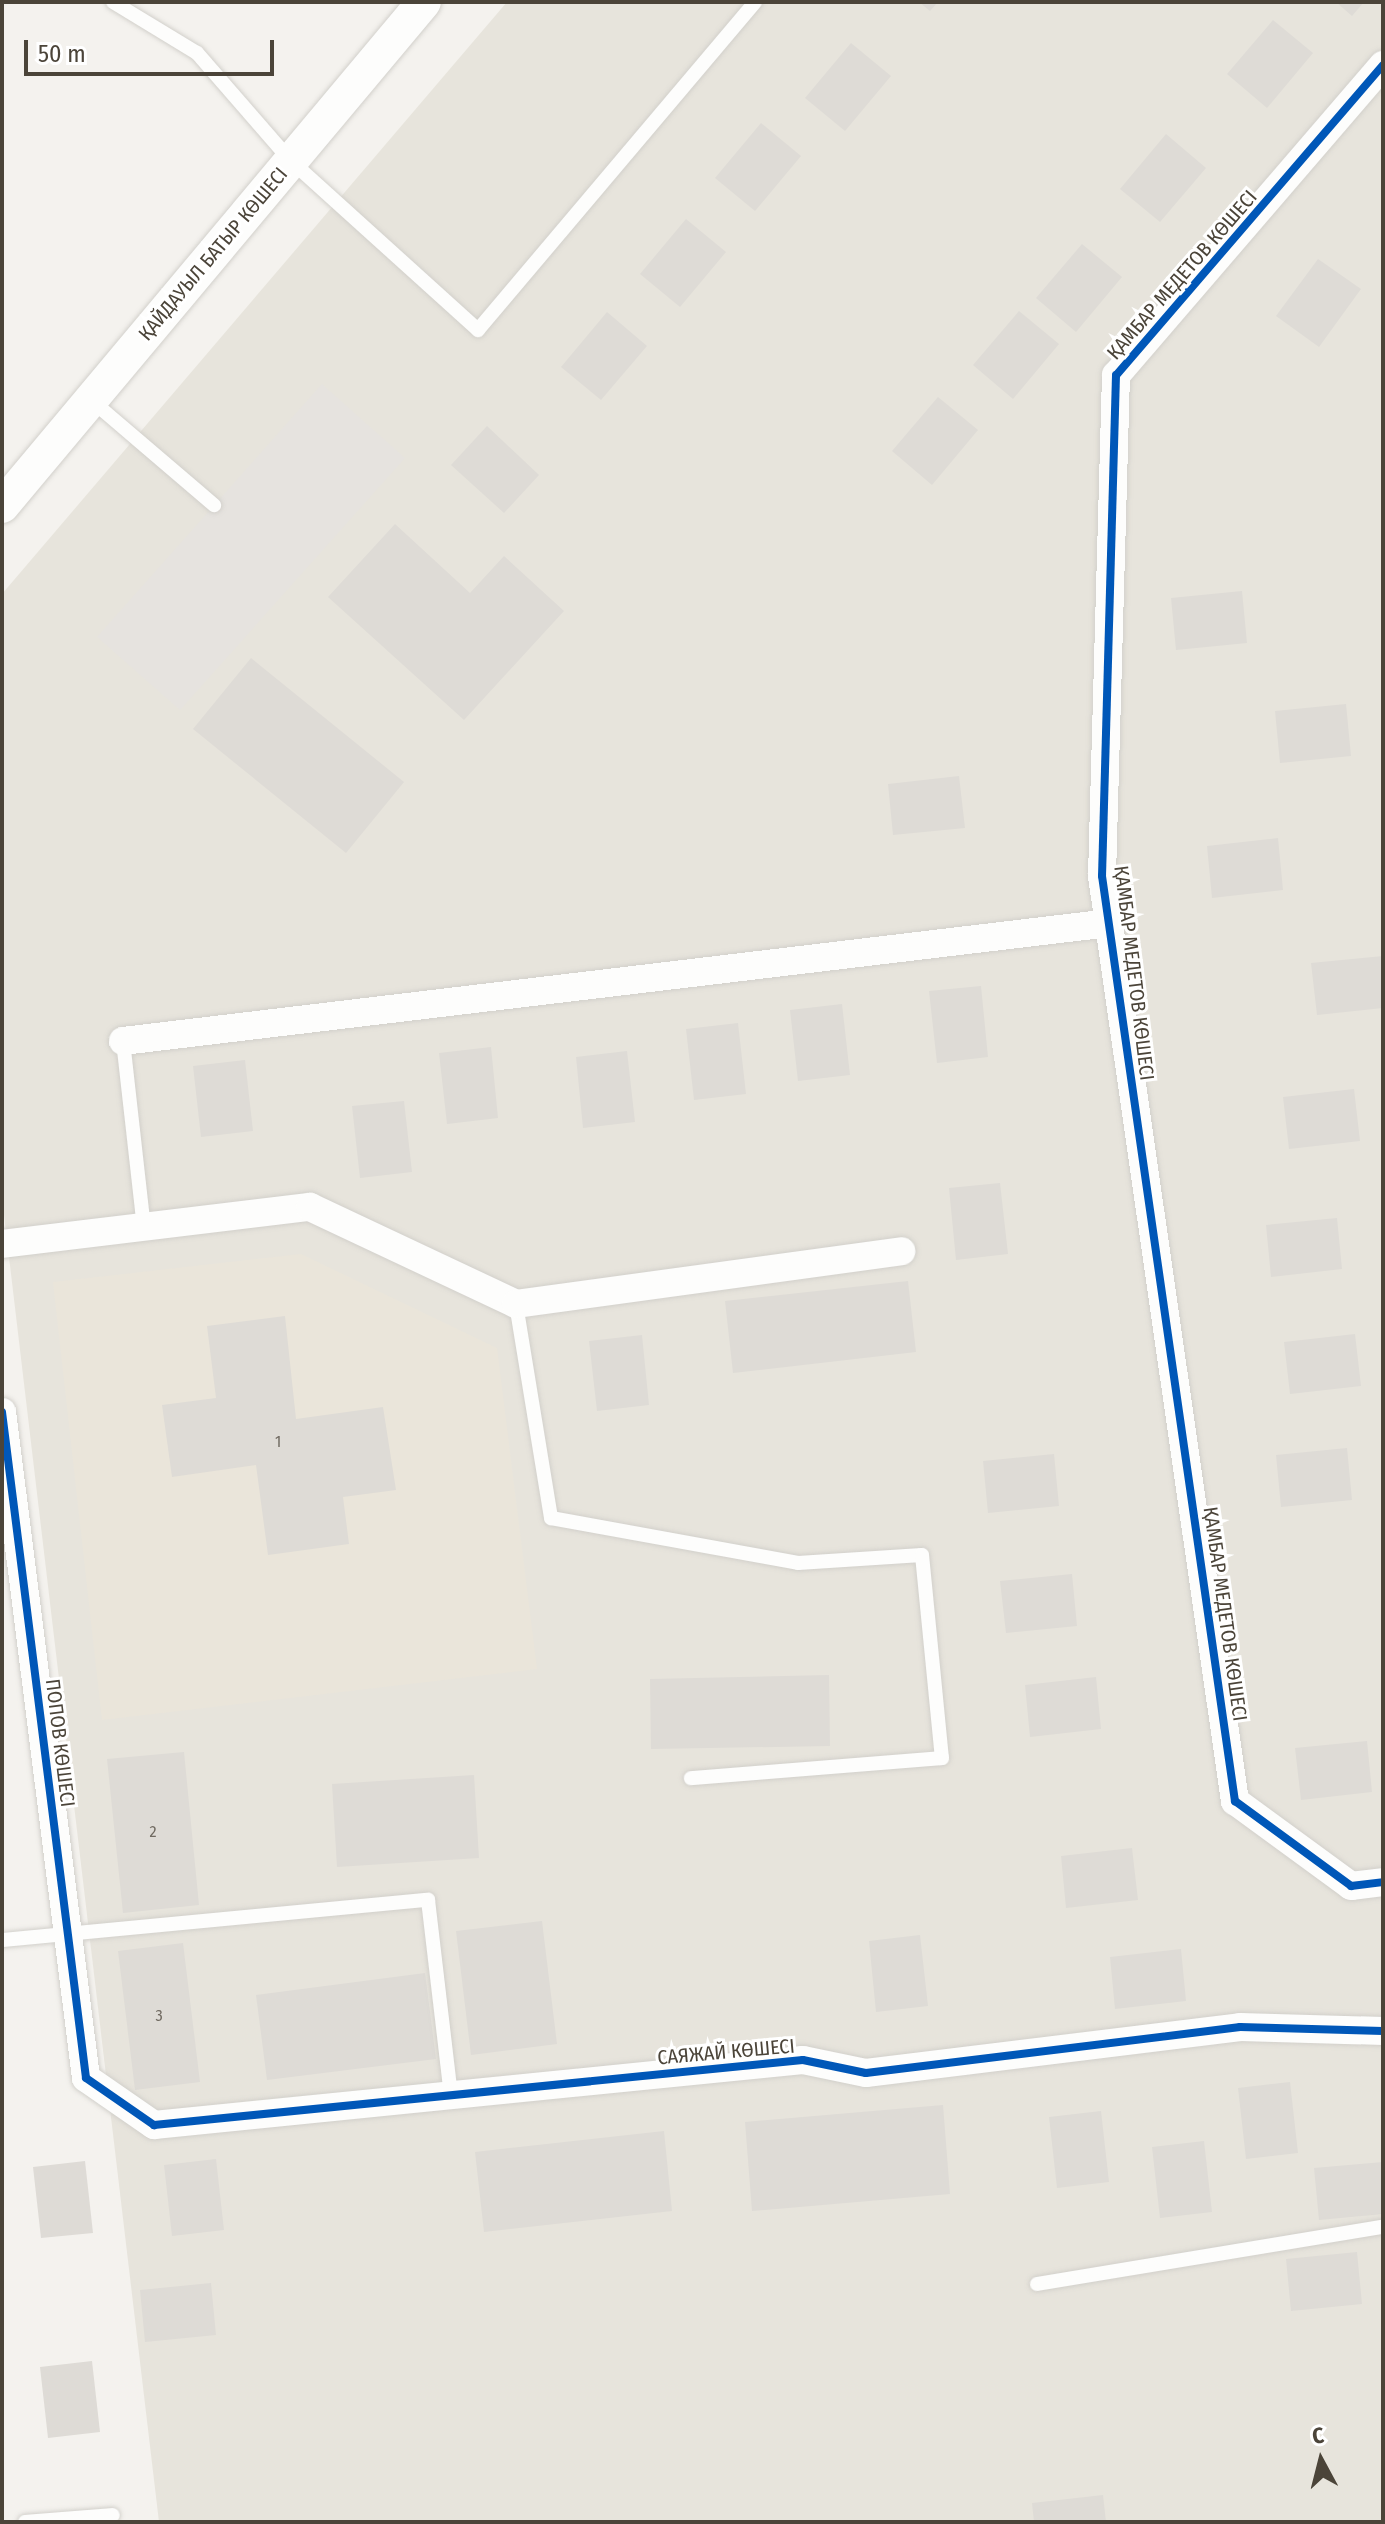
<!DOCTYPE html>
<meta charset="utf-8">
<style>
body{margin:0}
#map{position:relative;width:1385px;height:2524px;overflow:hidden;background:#f4f2ee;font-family:"Fira Sans Condensed",sans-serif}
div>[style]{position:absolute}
.residential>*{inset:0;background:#e7e4dc}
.education>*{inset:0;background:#eae5da}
.parking>*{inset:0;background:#e6e3df}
.building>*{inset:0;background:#dedbd6}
.roads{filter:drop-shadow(0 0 2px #d2d0cb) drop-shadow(0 0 2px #d2d0cb)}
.service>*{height:14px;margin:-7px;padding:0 7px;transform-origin:7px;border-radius:7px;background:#fdfdfc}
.minor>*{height:28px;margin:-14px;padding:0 14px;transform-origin:14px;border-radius:14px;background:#fdfdfc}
.tertiary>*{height:34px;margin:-17px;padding:0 17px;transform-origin:17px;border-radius:17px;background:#fdfdfc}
.cycleway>*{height:8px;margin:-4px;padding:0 4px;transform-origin:4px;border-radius:4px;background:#0057b8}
span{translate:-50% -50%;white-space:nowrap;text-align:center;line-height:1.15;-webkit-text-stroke:6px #fff;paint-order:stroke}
.number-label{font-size:16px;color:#706a61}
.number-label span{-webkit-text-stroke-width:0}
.street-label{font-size:20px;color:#4b4439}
.frame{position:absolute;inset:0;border:4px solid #4b4439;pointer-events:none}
.north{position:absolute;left:1281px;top:2420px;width:80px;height:80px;-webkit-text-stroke:6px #fff;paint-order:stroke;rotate:353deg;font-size:22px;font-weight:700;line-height:32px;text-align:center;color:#4b4439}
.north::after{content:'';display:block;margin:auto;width:28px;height:36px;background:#4b4439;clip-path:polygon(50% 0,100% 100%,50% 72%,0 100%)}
.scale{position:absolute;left:24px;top:40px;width:250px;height:36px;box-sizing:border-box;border:4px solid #4b4439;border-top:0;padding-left:10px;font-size:24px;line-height:28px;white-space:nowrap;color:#4b4439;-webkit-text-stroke:6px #fff;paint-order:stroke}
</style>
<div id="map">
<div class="residential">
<div style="clip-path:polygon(507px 2px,1383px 2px,1383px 2522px,159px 2522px,2px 1198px,2px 594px)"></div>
</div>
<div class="education">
<div style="clip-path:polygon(301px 1254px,497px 1348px,537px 1669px,102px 1720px,53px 1282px)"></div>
</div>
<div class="parking">
<div style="clip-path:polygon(322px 384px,405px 458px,180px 710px,97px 637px)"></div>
</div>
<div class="building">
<div style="clip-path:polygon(919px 2px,938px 2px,930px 11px)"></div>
<div style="clip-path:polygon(1336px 2px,1364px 2px,1352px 16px)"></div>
<div style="clip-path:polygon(1273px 20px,1313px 53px,1267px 108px,1227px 74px)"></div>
<div style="clip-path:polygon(851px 43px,891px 76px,845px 131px,805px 98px)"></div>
<div style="clip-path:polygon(761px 123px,801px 156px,755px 211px,715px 178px)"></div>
<div style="clip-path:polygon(1166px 134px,1206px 168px,1160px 222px,1120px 189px)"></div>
<div style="clip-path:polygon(686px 219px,726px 252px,680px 307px,640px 274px)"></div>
<div style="clip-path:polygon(1082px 244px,1122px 277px,1076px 332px,1036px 298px)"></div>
<div style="clip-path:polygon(1318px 259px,1361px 289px,1319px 347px,1276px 316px)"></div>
<div style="clip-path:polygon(1019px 311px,1059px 344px,1013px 399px,973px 365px)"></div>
<div style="clip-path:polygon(607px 312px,647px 346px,601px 400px,561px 367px)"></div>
<div style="clip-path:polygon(938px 397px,978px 430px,932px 485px,892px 451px)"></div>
<div style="clip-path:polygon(487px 426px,539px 475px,504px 513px,451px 465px)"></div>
<div style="clip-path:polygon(395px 524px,470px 593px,504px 556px,564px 611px,464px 720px,328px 597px)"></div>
<div style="clip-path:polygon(1242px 591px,1247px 643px,1176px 650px,1171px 598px)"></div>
<div style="clip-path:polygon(251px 658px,404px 782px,346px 853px,193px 729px)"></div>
<div style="clip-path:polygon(1346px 704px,1351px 756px,1280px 763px,1275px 711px)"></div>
<div style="clip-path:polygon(959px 776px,965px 828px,893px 835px,888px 784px)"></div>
<div style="clip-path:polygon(1278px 838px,1283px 890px,1212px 898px,1207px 846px)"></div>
<div style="clip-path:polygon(1383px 956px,1383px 1008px,1317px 1015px,1311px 963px)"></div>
<div style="clip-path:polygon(981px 986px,988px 1057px,937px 1063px,929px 991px)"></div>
<div style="clip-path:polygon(842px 1004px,850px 1075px,798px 1081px,790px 1010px)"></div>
<div style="clip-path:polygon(738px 1023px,746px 1094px,694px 1100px,686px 1029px)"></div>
<div style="clip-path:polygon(491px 1047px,498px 1118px,447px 1124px,439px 1053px)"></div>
<div style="clip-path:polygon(627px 1051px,635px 1122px,583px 1128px,576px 1057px)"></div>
<div style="clip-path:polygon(245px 1060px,253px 1131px,201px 1137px,193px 1066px)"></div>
<div style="clip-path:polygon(1354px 1089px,1360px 1141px,1289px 1149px,1283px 1097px)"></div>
<div style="clip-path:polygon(404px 1101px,412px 1172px,360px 1178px,352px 1106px)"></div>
<div style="clip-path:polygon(1000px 1183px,1008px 1254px,956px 1260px,949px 1188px)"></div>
<div style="clip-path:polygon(1337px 1218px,1342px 1269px,1271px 1277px,1266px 1225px)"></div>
<div style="clip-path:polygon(908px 1281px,916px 1352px,733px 1373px,725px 1301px)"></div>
<div style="clip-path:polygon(285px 1316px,296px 1419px,383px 1407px,396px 1490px,343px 1497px,349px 1544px,268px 1555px,256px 1465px,172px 1477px,162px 1405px,216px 1398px,207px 1326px)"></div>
<div style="clip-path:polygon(1355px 1334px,1361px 1386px,1290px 1394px,1284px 1342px)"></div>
<div style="clip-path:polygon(642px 1335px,649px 1405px,597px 1411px,589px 1341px)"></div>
<div style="clip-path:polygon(1347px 1448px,1352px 1500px,1281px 1507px,1276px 1455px)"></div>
<div style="clip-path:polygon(1054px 1454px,1059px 1506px,988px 1513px,983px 1461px)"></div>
<div style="clip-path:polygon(1072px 1574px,1077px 1626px,1006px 1633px,1000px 1581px)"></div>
<div style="clip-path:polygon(829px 1675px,830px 1746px,651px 1749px,650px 1679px)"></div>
<div style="clip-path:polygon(1096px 1677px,1101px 1729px,1030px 1737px,1025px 1685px)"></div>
<div style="clip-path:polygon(1367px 1741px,1372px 1792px,1301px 1800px,1295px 1748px)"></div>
<div style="clip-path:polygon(184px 1752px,199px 1905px,123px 1913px,107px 1759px)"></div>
<div style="clip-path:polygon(474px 1775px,479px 1858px,337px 1867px,332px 1784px)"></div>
<div style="clip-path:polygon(1132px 1848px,1138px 1900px,1066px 1908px,1061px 1856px)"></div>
<div style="clip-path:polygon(542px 1921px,557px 2044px,471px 2055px,456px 1931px)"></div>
<div style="clip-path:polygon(920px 1935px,928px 2006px,876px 2012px,869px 1941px)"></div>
<div style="clip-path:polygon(183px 1943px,200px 2082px,135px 2090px,118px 1951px)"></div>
<div style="clip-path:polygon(1181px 1949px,1186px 2001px,1115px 2009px,1110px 1957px)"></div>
<div style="clip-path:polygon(425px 1973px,436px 2059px,267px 2080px,256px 1995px)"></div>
<div style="clip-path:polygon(1290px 2082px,1298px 2153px,1246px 2159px,1238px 2088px)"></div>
<div style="clip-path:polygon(943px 2105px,950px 2194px,752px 2211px,745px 2122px)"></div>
<div style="clip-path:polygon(1101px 2111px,1109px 2182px,1057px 2188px,1049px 2117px)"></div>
<div style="clip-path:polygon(664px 2131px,672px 2211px,484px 2232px,475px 2152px)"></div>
<div style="clip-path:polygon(1204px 2141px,1212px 2212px,1160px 2218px,1152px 2147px)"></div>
<div style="clip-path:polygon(216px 2159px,224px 2230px,172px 2236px,164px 2165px)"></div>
<div style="clip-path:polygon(85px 2161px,93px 2233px,41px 2238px,33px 2167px)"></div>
<div style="clip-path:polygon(1383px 2162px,1383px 2214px,1319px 2220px,1314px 2168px)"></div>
<div style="clip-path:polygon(1357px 2252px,1362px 2304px,1291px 2311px,1286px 2259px)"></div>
<div style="clip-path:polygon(211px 2283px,216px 2335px,145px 2342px,140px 2290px)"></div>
<div style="clip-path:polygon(92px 2361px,100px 2432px,48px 2438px,40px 2367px)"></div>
<div style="clip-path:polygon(1103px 2495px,1106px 2522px,1034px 2522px,1032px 2503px)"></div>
</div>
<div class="roads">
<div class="service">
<div style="left:113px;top:2px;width:98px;rotate:31.3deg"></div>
<div style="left:197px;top:53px;width:143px;rotate:49deg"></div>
<div style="left:291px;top:161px;width:252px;rotate:42.1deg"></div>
<div style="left:478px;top:330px;width:429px;rotate:-49.8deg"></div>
<div style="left:91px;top:400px;width:162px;rotate:40.5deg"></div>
<div style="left:123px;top:1041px;width:187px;rotate:83.6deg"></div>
<div style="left:516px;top:1304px;width:217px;rotate:80.7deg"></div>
<div style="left:551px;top:1518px;width:251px;rotate:10.3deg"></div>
<div style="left:798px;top:1563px;width:124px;rotate:-3.7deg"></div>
<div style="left:922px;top:1555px;width:204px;rotate:84.4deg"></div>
<div style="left:942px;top:1758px;width:252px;rotate:175.4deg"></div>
<div style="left:2px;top:1940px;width:428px;rotate:-5.4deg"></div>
<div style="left:428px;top:1900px;width:196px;rotate:83.3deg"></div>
<div style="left:1037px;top:2284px;width:351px;rotate:-9.4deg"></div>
<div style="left:25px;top:2522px;width:88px;rotate:-4.5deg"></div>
</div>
<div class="minor">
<div style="left:1383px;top:65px;width:409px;rotate:130.7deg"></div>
<div style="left:1116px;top:375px;width:501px;rotate:91.6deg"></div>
<div style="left:1102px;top:876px;width:935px;rotate:81.82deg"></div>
<div style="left:1235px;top:1801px;width:144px;rotate:36.2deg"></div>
<div style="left:1351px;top:1886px;width:32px;rotate:-7deg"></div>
<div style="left:123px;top:1041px;width:993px;rotate:-6.82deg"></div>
<div style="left:2px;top:1244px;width:310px;rotate:-6.9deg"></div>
<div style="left:310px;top:1207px;width:228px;rotate:25.2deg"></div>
<div style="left:516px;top:1304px;width:389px;rotate:-7.8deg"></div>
<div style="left:2px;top:1412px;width:671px;rotate:82.81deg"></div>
<div style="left:86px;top:2078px;width:83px;rotate:34.7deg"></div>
<div style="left:154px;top:2125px;width:652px;rotate:-5.72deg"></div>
<div style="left:803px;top:2060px;width:64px;rotate:11.7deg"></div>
<div style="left:866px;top:2073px;width:377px;rotate:-7deg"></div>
<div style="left:1240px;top:2027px;width:143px;rotate:1.6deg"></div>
</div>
<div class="tertiary">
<div style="left:2px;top:506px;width:657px;rotate:-50.06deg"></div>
</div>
</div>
<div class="cycleway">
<div style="left:1383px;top:65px;width:409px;rotate:130.7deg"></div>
<div style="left:1116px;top:375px;width:501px;rotate:91.6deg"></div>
<div style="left:1102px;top:876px;width:935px;rotate:81.82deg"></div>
<div style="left:1235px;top:1801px;width:144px;rotate:36.2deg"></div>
<div style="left:1351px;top:1886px;width:32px;rotate:-7deg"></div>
<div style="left:2px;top:1412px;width:671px;rotate:82.81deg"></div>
<div style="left:86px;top:2078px;width:83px;rotate:34.7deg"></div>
<div style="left:154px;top:2125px;width:652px;rotate:-5.72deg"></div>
<div style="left:803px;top:2060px;width:64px;rotate:11.7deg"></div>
<div style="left:866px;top:2073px;width:377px;rotate:-7deg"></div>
<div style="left:1240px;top:2027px;width:143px;rotate:1.6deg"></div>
</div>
<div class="number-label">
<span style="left:278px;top:1442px">1</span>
<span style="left:153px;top:1832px">2</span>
<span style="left:159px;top:2016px">3</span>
</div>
<div class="street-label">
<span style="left:213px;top:254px;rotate:-50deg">ҚАЙДАУЫЛ БАТЫР КӨШЕСІ</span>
<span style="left:1182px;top:275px;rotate:-49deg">ҚАМБАР МЕДЕТОВ КӨШЕСІ</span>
<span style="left:1134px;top:973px;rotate:83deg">ҚАМБАР МЕДЕТОВ КӨШЕСІ</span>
<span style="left:1225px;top:1614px;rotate:82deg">ҚАМБАР МЕДЕТОВ КӨШЕСІ</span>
<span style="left:60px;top:1743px;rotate:83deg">ПОПОВ КӨШЕСІ</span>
<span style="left:726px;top:2052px;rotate:-5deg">САЯЖАЙ КӨШЕСІ</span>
</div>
<div class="frame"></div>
<div class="north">С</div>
<div class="scale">50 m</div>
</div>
